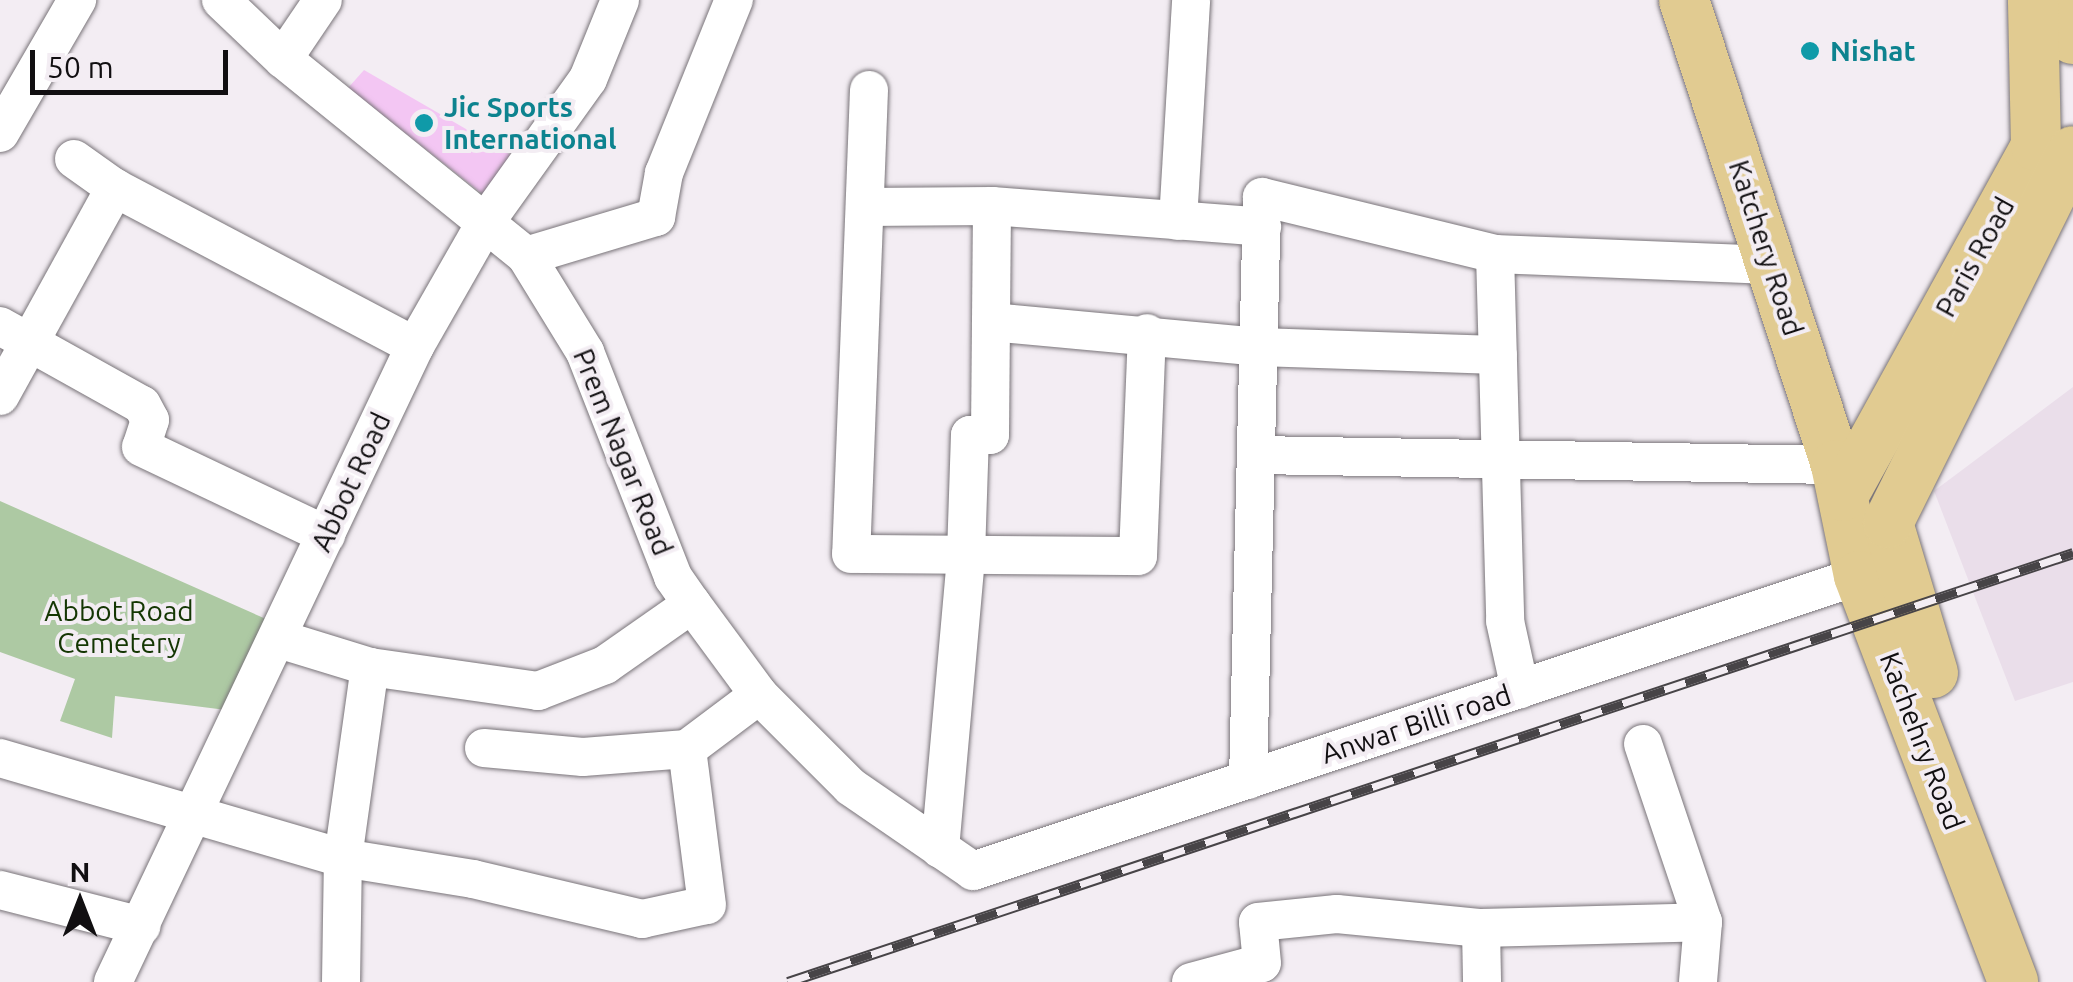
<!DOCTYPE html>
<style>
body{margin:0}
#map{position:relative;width:2073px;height:982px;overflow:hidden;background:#f3edf3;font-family:Ubuntu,sans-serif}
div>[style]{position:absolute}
.built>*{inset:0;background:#eadeea}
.green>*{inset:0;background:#adc9a3}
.building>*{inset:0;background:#f3c6f3}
.roads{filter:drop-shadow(0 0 2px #797479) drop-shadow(0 0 2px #797479)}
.minor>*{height:38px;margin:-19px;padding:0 19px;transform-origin:19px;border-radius:19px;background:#fff}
.major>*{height:50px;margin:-25px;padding:0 25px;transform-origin:25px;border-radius:25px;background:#e1cb91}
.rail>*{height:11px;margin-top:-5.5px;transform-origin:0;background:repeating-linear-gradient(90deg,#f3edf3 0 22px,#474447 0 44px);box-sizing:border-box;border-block:2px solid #474447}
.dots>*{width:28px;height:28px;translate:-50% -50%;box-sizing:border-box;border:5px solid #f3edf3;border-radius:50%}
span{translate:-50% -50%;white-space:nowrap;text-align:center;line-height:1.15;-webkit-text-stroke:8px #f3edf3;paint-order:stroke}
.culture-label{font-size:28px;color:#0d838f;font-weight:700}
.left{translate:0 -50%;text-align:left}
.street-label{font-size:28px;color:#110f11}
.park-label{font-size:28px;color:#143603}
.north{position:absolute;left:30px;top:852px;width:100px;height:100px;-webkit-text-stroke:8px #f3edf3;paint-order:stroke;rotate:0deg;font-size:28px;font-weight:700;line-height:40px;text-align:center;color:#110f11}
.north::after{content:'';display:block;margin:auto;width:35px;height:45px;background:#110f11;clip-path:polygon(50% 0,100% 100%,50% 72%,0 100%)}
.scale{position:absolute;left:30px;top:50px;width:198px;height:45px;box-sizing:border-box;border:5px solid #110f11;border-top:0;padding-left:12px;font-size:30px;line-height:35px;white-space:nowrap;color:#110f11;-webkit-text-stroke:8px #f3edf3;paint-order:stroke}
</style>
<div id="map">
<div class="built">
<div style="clip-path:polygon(2073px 387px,2073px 682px,2015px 701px,1934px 491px)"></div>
</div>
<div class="green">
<div style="clip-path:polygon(0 501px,284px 627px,242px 712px,115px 696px,112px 738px,60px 721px,75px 679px,0 652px)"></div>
</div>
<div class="building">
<div style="clip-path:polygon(364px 70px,516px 158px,485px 196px,348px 88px)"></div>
</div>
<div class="roads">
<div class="minor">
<div style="left:221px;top:0;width:86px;rotate:43.6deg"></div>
<div style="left:283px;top:59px;width:313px;rotate:39deg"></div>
<div style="left:526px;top:256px;width:113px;rotate:58.4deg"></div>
<div style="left:585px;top:352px;width:242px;rotate:68.6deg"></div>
<div style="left:673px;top:577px;width:33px;rotate:55deg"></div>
<div style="left:692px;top:604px;width:113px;rotate:53.6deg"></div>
<div style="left:759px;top:695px;width:130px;rotate:45deg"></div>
<div style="left:851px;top:787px;width:148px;rotate:34.5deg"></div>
<div style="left:973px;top:871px;width:934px;rotate:-18.42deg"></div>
<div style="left:283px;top:59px;width:71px;rotate:-55.9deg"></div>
<div style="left:869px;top:90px;width:464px;rotate:92.2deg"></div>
<div style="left:851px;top:554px;width:287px;rotate:0.4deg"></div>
<div style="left:1138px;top:556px;width:223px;rotate:-87.7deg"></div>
<div style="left:0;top:133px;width:154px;rotate:-59.9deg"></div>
<div style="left:74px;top:159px;width:50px;rotate:35.3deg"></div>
<div style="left:115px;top:188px;width:339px;rotate:27.8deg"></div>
<div style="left:865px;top:207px;width:127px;rotate:-0.5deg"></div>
<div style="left:992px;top:206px;width:271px;rotate:4.4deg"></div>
<div style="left:1178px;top:221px;width:221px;rotate:-86.6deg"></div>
<div style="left:1495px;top:254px;width:367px;rotate:88.4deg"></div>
<div style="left:1505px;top:621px;width:70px;rotate:77.6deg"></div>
<div style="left:526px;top:256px;width:136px;rotate:-16.7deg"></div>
<div style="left:656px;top:217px;width:45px;rotate:-79.7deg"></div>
<div style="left:664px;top:173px;width:187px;rotate:-68deg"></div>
<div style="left:991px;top:322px;width:269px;rotate:5.3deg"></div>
<div style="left:1259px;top:347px;width:239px;rotate:1.9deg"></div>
<div style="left:0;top:326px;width:162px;rotate:29.1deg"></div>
<div style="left:142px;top:405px;width:17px;rotate:62deg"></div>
<div style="left:150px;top:420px;width:28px;rotate:108deg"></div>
<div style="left:141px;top:447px;width:205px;rotate:25.4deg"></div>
<div style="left:0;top:396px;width:238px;rotate:-61.1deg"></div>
<div style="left:1256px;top:455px;width:580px;rotate:0.99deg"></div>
<div style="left:279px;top:639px;width:95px;rotate:17.1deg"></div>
<div style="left:370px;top:667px;width:170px;rotate:8.1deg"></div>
<div style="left:538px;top:691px;width:72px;rotate:-21.2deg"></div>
<div style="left:605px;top:665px;width:106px;rotate:-35deg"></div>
<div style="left:1643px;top:744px;width:188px;rotate:71.4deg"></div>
<div style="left:1703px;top:922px;width:60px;rotate:94.8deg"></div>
<div style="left:484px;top:748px;width:99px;rotate:5.2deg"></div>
<div style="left:583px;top:757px;width:104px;rotate:-4.4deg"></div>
<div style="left:687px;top:749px;width:90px;rotate:-36.9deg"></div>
<div style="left:0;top:758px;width:357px;rotate:16.3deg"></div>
<div style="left:343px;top:858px;width:132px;rotate:9.2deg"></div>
<div style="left:473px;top:879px;width:174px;rotate:13.3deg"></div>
<div style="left:642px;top:919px;width:66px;rotate:-12.2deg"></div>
<div style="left:707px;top:905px;width:157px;rotate:-97.3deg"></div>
<div style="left:1248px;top:780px;width:583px;rotate:-88.62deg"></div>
<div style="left:1262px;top:197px;width:240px;rotate:13.7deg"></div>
<div style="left:1495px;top:254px;width:276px;rotate:2.3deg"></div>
<div style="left:940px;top:849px;width:295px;rotate:-84.9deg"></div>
<div style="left:966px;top:555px;width:120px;rotate:-88.1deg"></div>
<div style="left:970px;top:435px;width:20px"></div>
<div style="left:990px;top:435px;width:229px;rotate:-89.5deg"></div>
<div style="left:0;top:890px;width:146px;rotate:14.3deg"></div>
<div style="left:1481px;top:928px;width:54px;rotate:88.9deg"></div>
<div style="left:113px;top:982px;width:704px;rotate:-64.6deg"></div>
<div style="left:415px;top:346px;width:145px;rotate:-60.3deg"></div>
<div style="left:487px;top:220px;width:173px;rotate:-54.4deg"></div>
<div style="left:588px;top:79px;width:85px;rotate:-67.9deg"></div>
<div style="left:341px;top:982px;width:124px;rotate:-89.1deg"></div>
<div style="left:343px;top:858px;width:193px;rotate:-82deg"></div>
<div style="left:1191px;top:982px;width:73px;rotate:-15deg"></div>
<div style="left:1262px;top:963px;width:41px;rotate:-95.6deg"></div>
<div style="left:1258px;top:922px;width:79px;rotate:-5.8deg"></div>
<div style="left:1337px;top:914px;width:145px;rotate:5.6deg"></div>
<div style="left:1481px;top:928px;width:222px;rotate:-1.5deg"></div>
</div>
<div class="major">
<div style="left:1684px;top:0;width:489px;rotate:71.9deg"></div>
<div style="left:1836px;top:465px;width:113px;rotate:78.3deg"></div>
<div style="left:1859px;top:576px;width:434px;rotate:69.2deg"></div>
<div style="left:2072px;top:0;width:39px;rotate:89deg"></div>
<div style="left:1843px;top:496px;width:400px;rotate:-61.1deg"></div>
<div style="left:2036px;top:146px;width:146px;rotate:-91.2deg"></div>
<div style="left:1933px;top:673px;width:157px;rotate:-106.7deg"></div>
<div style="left:1888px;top:523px;width:415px;rotate:-63.6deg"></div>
</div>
</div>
<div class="rail">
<div style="left:788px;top:982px;width:1355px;rotate:-18.46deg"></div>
</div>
<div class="dots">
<div style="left:1810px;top:51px;background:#0f9aa8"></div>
<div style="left:424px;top:123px;background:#0f9aa8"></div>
</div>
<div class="culture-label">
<span class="left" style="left:1830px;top:51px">Nishat</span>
<span class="left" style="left:444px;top:123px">Jic Sports<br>International</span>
</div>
<div class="street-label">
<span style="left:1766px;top:248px;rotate:72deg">Katchery Road</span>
<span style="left:1975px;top:257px;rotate:-61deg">Paris Road</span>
<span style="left:623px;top:452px;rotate:68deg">Prem Nagar Road</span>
<span style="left:351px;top:482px;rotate:-65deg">Abbot Road</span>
<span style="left:1416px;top:724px;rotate:-18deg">Anwar Billi road</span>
<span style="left:1922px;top:741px;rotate:69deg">Kachehry Road</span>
</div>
<div class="park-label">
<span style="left:119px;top:627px">Abbot Road<br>Cemetery</span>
</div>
<div class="north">N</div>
<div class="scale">50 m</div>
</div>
